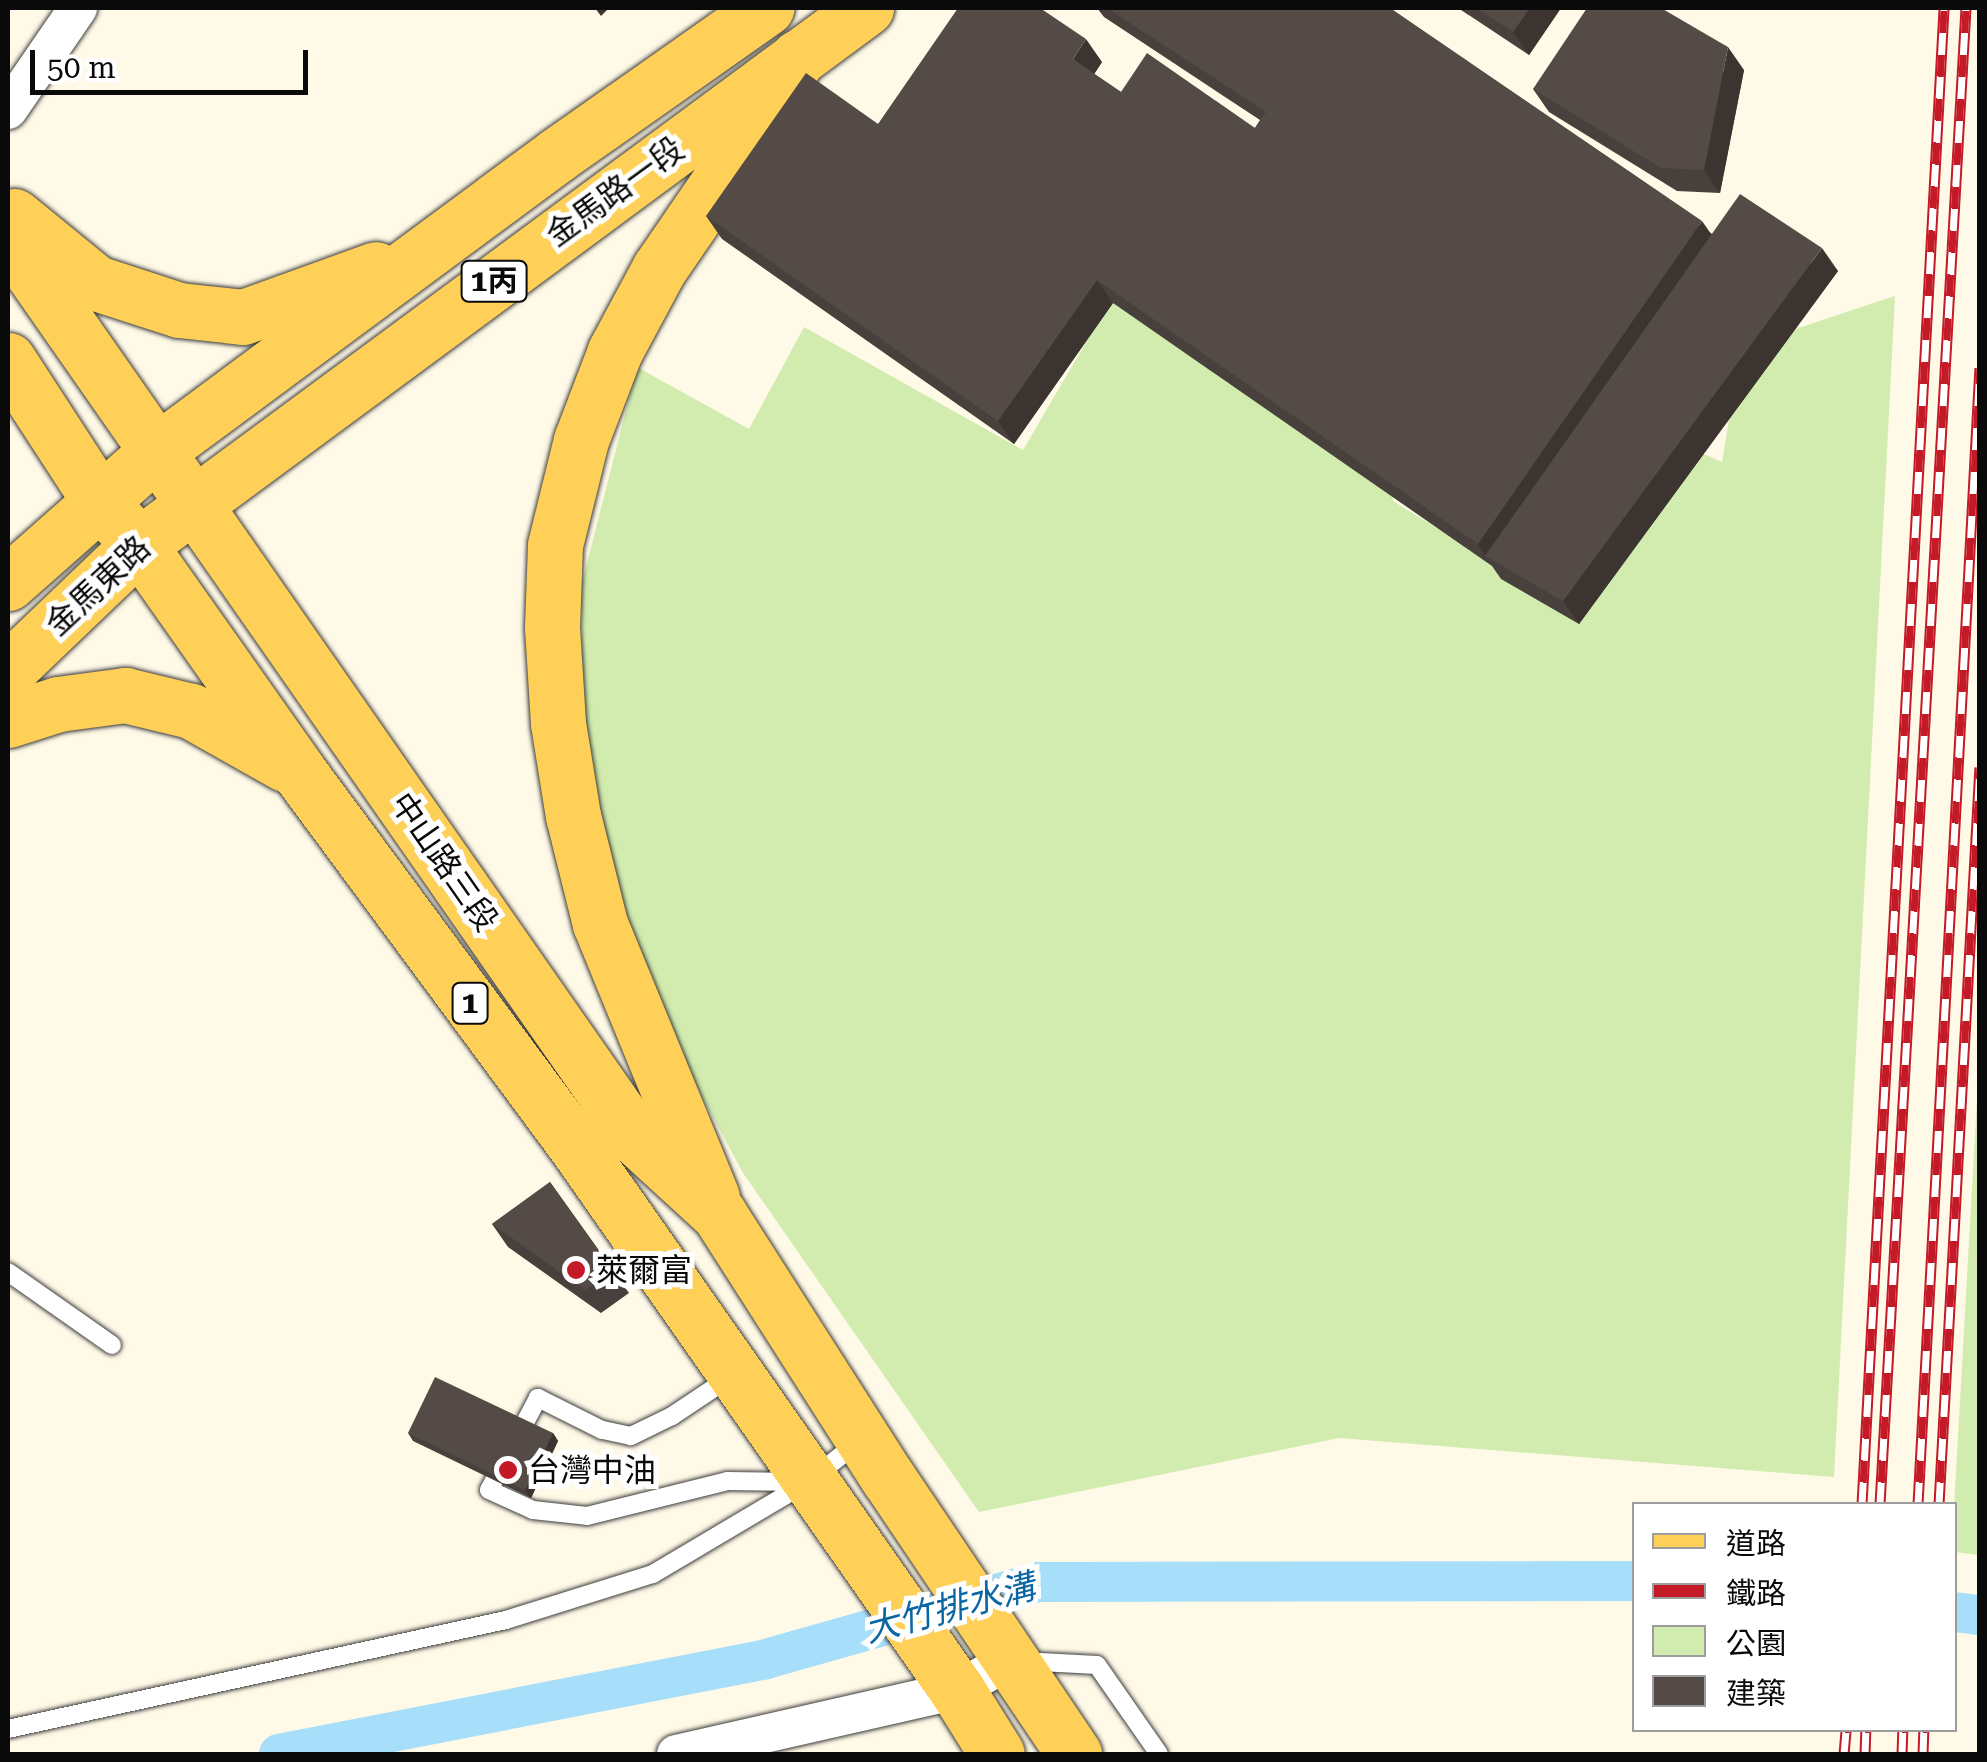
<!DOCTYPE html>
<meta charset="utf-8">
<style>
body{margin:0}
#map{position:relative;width:1987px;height:1762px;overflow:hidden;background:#fff9e7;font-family:"Roboto Serif","Noto Sans TC",serif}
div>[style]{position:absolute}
.green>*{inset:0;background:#d1ecae}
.canal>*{height:40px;margin:-20px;padding:0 20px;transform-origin:20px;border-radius:20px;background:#a7dffb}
.roads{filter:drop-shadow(0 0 2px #3d3d3d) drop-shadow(0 0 2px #3d3d3d)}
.lane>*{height:18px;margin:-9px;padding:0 9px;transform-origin:9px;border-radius:9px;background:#fff}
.street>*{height:38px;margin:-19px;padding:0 19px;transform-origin:19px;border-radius:19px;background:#fff}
.primary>*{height:55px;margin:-27.5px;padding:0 27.5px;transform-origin:27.5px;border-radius:27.5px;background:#ffd057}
.rail>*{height:11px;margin-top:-5.5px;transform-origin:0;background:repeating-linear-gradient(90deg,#fff 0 22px,#c41927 0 44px);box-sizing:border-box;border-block:2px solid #c41927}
.wall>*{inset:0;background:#48403c}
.shaded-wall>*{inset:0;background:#3b3431}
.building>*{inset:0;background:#544b46}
.dots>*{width:28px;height:28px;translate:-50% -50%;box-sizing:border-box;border:5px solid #fff;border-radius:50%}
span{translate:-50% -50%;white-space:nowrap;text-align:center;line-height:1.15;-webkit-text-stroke:10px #fff;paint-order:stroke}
.shield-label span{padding:2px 8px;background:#fff;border:2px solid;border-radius:8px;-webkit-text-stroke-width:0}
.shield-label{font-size:30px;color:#0a0a0a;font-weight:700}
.street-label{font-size:32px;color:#0a0a0a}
.poi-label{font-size:32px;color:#0a0a0a}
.left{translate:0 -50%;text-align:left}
.water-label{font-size:35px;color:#0b67a4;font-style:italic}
.frame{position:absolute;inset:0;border:10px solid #0a0a0a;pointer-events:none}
.legend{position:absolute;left:1632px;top:1502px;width:325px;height:230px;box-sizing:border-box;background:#fff;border:2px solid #9d9d9d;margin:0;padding:12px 18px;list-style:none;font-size:30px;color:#0a0a0a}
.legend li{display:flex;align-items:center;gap:20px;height:50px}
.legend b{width:50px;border:2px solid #9d9d9d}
.scale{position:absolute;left:30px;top:50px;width:278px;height:45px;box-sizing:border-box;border:5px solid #0a0a0a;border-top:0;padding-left:12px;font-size:30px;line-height:35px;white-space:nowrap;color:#0a0a0a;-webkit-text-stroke:8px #fff;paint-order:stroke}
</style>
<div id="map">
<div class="green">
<div style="clip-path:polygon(1123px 279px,1391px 456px,1393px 501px,1536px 589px,1697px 451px,1722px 462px,1733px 396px,1771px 337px,1895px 296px,1834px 1477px,1339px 1438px,979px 1512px,743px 1173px,648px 996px,582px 790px,582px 583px,637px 367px,749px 429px,804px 327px,1023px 450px)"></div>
<div style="clip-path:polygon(1979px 1064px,1980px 1555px,1979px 1555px,1955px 1552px,1954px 1507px)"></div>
</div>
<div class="canal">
<div style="left:1954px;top:1612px;width:26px;rotate:7deg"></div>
<div style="left:279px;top:1754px;width:496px;rotate:-11deg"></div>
<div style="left:766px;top:1659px;width:284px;rotate:-15.8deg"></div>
<div style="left:1039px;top:1582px;width:595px;rotate:-0.1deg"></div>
</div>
<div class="roads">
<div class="lane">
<div style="left:8px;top:1272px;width:127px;rotate:35.1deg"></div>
<div style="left:729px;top:1378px;width:69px;rotate:146.3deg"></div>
<div style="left:672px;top:1416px;width:46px;rotate:154deg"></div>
<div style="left:631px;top:1436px;width:30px;rotate:-168deg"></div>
<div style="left:602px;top:1430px;width:72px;rotate:-153.4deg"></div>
<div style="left:538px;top:1398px;width:104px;rotate:118deg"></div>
<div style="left:489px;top:1490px;width:48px;rotate:24.4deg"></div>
<div style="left:533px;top:1510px;width:54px;rotate:6.3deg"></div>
<div style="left:587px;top:1516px;width:144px;rotate:-14deg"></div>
<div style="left:727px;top:1481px;width:73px;rotate:0.8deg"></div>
<div style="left:1021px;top:1661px;width:76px;rotate:3deg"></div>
<div style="left:1097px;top:1665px;width:108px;rotate:55.1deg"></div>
<div style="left:8px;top:1729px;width:510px;rotate:-12.35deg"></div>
<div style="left:506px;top:1620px;width:154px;rotate:-17.4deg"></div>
<div style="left:653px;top:1574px;width:180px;rotate:-30.7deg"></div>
<div style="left:808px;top:1482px;width:64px;rotate:-38.7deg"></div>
</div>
<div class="street">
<div style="left:8px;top:110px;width:124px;rotate:-55.5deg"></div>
<div style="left:676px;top:1754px;width:288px;rotate:-12.8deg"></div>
<div style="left:957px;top:1690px;width:61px;rotate:-29.5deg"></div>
</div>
<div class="primary">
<div style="left:14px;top:216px;width:106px;rotate:39.3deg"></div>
<div style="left:96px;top:283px;width:87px;rotate:18deg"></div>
<div style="left:179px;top:310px;width:64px;rotate:6.2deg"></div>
<div style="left:243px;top:317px;width:141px;rotate:-19.8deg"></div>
<div style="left:8px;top:238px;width:1097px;rotate:55.09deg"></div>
<div style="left:636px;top:1138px;width:113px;rotate:42.5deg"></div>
<div style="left:719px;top:1214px;width:313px;rotate:57.4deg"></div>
<div style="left:888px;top:1478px;width:333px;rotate:56deg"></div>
<div style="left:8px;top:360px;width:167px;rotate:57deg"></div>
<div style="left:99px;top:500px;width:60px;rotate:48.4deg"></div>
<div style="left:139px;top:545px;width:278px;rotate:54.8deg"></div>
<div style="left:299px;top:772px;width:473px;rotate:53.5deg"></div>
<div style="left:580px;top:1152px;width:657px;rotate:54.98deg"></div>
<div style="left:957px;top:1690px;width:75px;rotate:58deg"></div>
<div style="left:8px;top:583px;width:199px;rotate:-41.5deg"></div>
<div style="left:157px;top:451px;width:498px;rotate:-36.5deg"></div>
<div style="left:557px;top:155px;width:256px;rotate:-35.1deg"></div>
<div style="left:8px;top:670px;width:181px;rotate:-43.7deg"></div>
<div style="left:139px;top:545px;width:904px;rotate:-36.45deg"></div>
<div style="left:8px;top:720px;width:52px;rotate:-17.7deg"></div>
<div style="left:58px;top:704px;width:68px;rotate:-7.7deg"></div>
<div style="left:125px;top:695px;width:68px;rotate:13.6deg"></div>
<div style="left:191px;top:711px;width:108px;rotate:29.4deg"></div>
<div style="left:712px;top:1197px;width:295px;rotate:-112.3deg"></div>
<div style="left:600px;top:924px;width:111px;rotate:-104deg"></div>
<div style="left:573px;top:816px;width:94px;rotate:-99.2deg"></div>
<div style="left:558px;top:723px;width:96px;rotate:-93.6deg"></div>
<div style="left:552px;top:627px;width:82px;rotate:-87.9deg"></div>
<div style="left:555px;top:545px;width:108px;rotate:-76.1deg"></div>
<div style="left:581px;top:440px;width:95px;rotate:-69.1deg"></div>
<div style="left:615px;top:351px;width:93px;rotate:-61.8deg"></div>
<div style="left:659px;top:269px;width:204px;rotate:-55.6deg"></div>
<div style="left:774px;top:101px;width:50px;rotate:-61.4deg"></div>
</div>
</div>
<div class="rail">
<div style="left:1862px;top:1504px;width:1498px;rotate:-86.86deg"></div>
<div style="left:1880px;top:1504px;width:1498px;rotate:-86.71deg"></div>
<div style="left:1918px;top:1504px;width:1138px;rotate:-86.88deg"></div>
<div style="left:1939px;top:1504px;width:738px;rotate:-86.82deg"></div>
<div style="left:1844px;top:1754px;width:24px;rotate:-85deg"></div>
<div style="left:1865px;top:1754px;width:24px;rotate:-88deg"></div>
<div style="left:1902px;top:1754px;width:24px;rotate:-88deg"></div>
<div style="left:1923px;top:1754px;width:24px;rotate:-88deg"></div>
</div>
<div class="wall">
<div style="clip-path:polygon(1097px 8px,1390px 8px,1712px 234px,1838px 271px,1579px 624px,1501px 579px,1492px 566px,1113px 303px,1014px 444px,722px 239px,706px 216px,878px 124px,1102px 62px,1094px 74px,1121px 92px,1255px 128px,1260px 120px,1104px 17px)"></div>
<div style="clip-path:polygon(1458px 8px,1561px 8px,1529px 55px)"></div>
<div style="clip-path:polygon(1744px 70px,1720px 193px,1677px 191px,1549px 112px,1533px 89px)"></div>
<div style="clip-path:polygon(550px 1182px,629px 1293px,601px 1313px,508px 1247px,492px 1224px)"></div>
<div style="clip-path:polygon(408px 1433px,553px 1433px,558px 1441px,531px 1498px,413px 1441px)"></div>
</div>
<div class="shaded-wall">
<div style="clip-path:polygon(595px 8px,609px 8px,601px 16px)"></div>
<div style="clip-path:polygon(1530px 8px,1561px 8px,1529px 55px,1513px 32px)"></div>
<div style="clip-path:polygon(1086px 39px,1102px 62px,1089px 82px,1073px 59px)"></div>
<div style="clip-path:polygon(1728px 47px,1744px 70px,1720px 193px,1704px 170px)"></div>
<div style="clip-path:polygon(1702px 221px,1718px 244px,1486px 557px,1478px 544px)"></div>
<div style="clip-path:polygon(1822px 248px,1838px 271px,1579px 624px,1563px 601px)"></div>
<div style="clip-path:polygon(1097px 280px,1113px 303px,1014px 444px,998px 421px)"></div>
<div style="clip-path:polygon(553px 1433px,558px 1441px,531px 1498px,525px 1490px)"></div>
</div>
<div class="building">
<div style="clip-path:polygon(958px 8px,1040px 8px,1086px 39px,1073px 59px,1121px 92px,1147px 53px,1255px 128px,1266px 112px,1107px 8px,1390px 8px,1702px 221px,1478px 544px,1097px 280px,998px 421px,706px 216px,806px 73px,878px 124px)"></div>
<div style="clip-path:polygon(1476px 8px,1530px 8px,1513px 32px)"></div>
<div style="clip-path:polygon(1587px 8px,1661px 8px,1728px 47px,1704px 170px,1661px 168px,1533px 89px)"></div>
<div style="clip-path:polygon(1740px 194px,1822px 248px,1563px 601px,1485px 556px)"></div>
<div style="clip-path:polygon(550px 1182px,613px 1270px,585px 1290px,492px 1224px)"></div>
<div style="clip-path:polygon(435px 1377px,553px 1433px,525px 1490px,408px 1433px)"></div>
</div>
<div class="dots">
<div style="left:576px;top:1270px;background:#c41927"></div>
<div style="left:508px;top:1470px;background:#c41927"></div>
</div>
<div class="shield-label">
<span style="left:494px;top:281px">1丙</span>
<span style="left:470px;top:1003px">1</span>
</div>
<div class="street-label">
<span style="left:615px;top:192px;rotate:-36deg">金馬路一段</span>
<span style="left:98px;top:586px;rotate:-43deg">金馬東路</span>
<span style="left:444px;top:862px;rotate:55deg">中山路三段</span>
</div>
<div class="poi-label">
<span class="left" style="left:596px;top:1270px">萊爾富</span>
<span class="left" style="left:528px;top:1470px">台灣中油</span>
</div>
<div class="water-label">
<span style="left:950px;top:1609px;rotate:-15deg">大竹排水溝</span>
</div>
<div class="frame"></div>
<ul class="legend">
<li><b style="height:12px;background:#ffd057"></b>道路</li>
<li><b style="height:12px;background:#c41927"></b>鐵路</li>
<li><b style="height:28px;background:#d1ecae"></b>公園</li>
<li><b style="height:28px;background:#544b46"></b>建築</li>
</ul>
<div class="scale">50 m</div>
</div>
